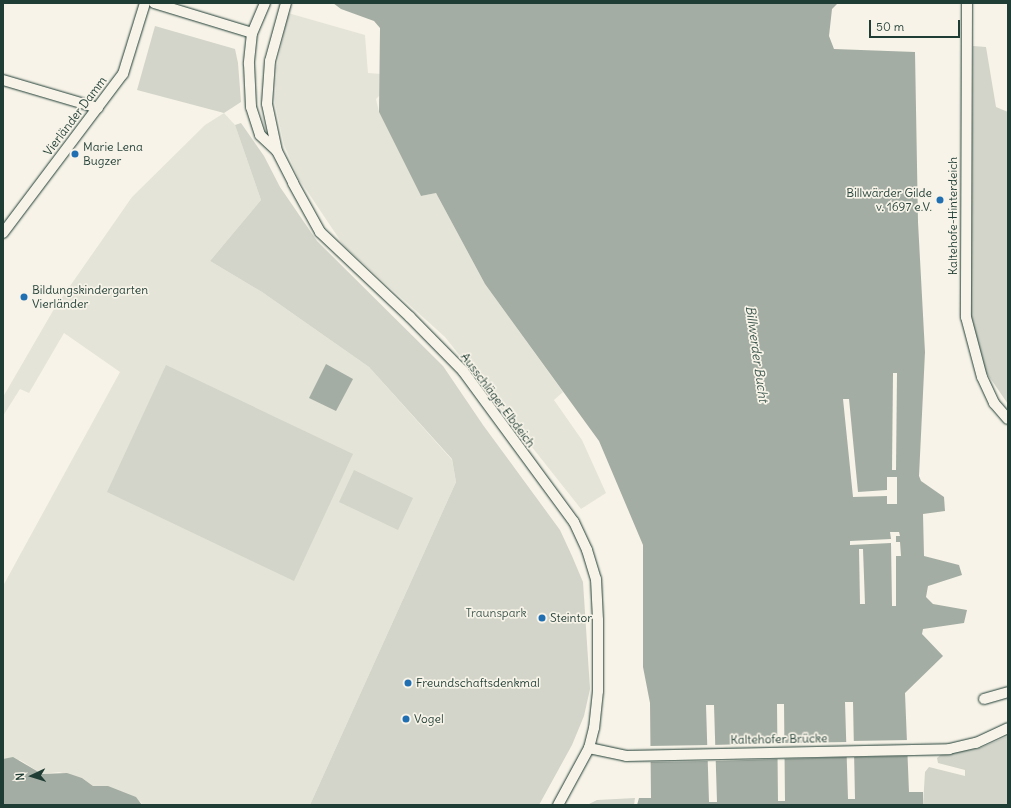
<!DOCTYPE html>
<meta charset="utf-8">
<style>
body{margin:0}
#map{position:relative;width:1011px;height:808px;overflow:hidden;background:#f7f3e8;font-family:Delius,sans-serif}
div>[style]{position:absolute}
.built>*{inset:0;background:#e5e4d9}
.green>*{inset:0;background:#d3d5ca}
.water>*{inset:0;background:#a4ada3}
.pier>*{inset:0;background:#f7f3e8}
.roads{filter:drop-shadow(0 0 1px #1f3d34) drop-shadow(0 0 1px #1f3d34)}
.street>*{height:10px;margin:-5px;padding:0 5px;transform-origin:5px;border-radius:5px;background:#f7f3e8}
.dots>*{width:11px;height:11px;translate:-50% -50%;box-sizing:border-box;border:2px solid #f7f3e8;border-radius:50%}
span{translate:-50% -50%;white-space:nowrap;text-align:center;line-height:1.15;-webkit-text-stroke:3.5px #f7f3e8;paint-order:stroke}
.street-label{font-size:12px;color:#1f3d34}
.poi-label{font-size:12px;color:#1f3d34}
.left{translate:0 -50%;text-align:left}
.right{translate:-100% -50%;text-align:right}
.park-label{font-size:12px;color:#435b52}
.water-label{font-size:13px;color:#405950;font-style:italic}
.frame{position:absolute;inset:0;border:4px solid #1f3d34;pointer-events:none}
.north{position:absolute;left:12px;top:756px;width:40px;height:40px;-webkit-text-stroke:3px #f7f3e8;paint-order:stroke;rotate:266deg;font-size:11px;font-weight:700;line-height:16px;text-align:center;color:#1f3d34}
.north::after{content:'';display:block;margin:auto;width:14px;height:18px;background:#1f3d34;clip-path:polygon(50% 0,100% 100%,50% 72%,0 100%)}
.scale{position:absolute;left:869px;top:20px;width:91px;height:18px;box-sizing:border-box;border:2px solid #1f3d34;border-top:0;padding-left:5px;font-size:12px;line-height:14px;white-space:nowrap;color:#1f3d34;-webkit-text-stroke:3px #f7f3e8;paint-order:stroke}
</style>
<div id="map">
<div class="built">
<div style="clip-path:polygon(288px 13px,365px 35px,368px 73px,382px 74px,389px 86px,376px 99px,379px 112px,421px 196px,436px 193px,485px 284px,563px 392px,554px 400px,582px 440px,606px 493px,581px 509px,445px 337px,344px 246px,299px 179px,284px 145px,275px 103px,277px 66px)"></div>
<div style="clip-path:polygon(224px 113px,235px 125px,261px 200px,210px 261px,262px 292px,369px 367px,452px 460px,456px 482px,310px 805px,142px 805px,141px 802px,103px 786px,93px 786px,82px 778px,59px 772px,42px 774px,20px 760px,3px 759px,3px 586px,120px 372px,64px 333px,29px 393px,20px 389px,3px 416px,3px 397px,54px 309px,132px 197px,205px 125px)"></div>
</div>
<div class="green">
<div style="clip-path:polygon(155px 26px,235px 49px,238px 63px,241px 102px,224px 113px,137px 90px)"></div>
<div style="clip-path:polygon(973px 46px,986px 47px,996px 107px,1008px 112px,1008px 404px,986px 372px,970px 321px)"></div>
<div style="clip-path:polygon(241px 123px,264px 156px,280px 187px,317px 241px,443px 366px,483px 425px,560px 530px,572px 556px,583px 582px,590px 689px,584px 716px,572px 745px,539px 805px,310px 805px,456px 482px,452px 459px,369px 367px,262px 292px,210px 261px,261px 200px,235px 125px)"></div>
<div style="clip-path:polygon(166px 365px,353px 454px,294px 581px,107px 492px)"></div>
<div style="clip-path:polygon(354px 470px,413px 498px,398px 530px,339px 502px)"></div>
<div style="clip-path:polygon(1008px 736px,1008px 805px,923px 805px,925px 772px,929px 767px,965px 776px,965px 770px,938px 763px,937px 758px,942px 754px,980px 748px)"></div>
<div style="clip-path:polygon(635px 798px,634px 805px,587px 805px,597px 800px)"></div>
</div>
<div class="water">
<div style="clip-path:polygon(evenodd,333px 3px,838px 3px,832px 9px,829px 36px,834px 49px,915px 52px,918px 222px,925px 352px,919px 476px,921px 481px,944px 497px,945px 511px,923px 514px,924px 556px,959px 565px,962px 575px,928px 586px,926px 597px,933px 604px,967px 610px,964px 623px,923px 629px,922px 634px,943px 656px,905px 693px,909px 792px,923px 792px,923px 805px,637px 805px,639px 798px,651px 798px,650px 703px,643px 667px,643px 545px,599px 441px,485px 284px,436px 193px,421px 196px,379px 112px,380px 28px,374px 21px,341px 9px,333px 3px,845px 702px,853px 702px,855px 799px,848px 799px,845px 702px,333px 3px,777px 704px,784px 704px,785px 801px,778px 801px,777px 704px,333px 3px,706px 705px,714px 705px,717px 802px,709px 802px,706px 705px)"></div>
<div style="clip-path:polygon(326px 364px,353px 379px,336px 411px,309px 398px)"></div>
<div style="clip-path:polygon(13px 757px,42px 774px,67px 773px,82px 778px,93px 786px,108px 786px,136px 797px,142px 805px,3px 805px,3px 759px)"></div>
</div>
<div class="pier">
<div style="clip-path:polygon(893px 373px,897px 373px,896px 470px,892px 470px)"></div>
<div style="clip-path:polygon(843px 399px,849px 399px,858px 492px,887px 490px,887px 477px,897px 477px,897px 504px,887px 504px,887px 496px,853px 497px)"></div>
<div style="clip-path:polygon(890px 532px,899px 532px,900px 536px,896px 536px,896px 542px,900px 542px,901px 556px,896px 556px,896px 606px,892px 606px,891px 543px,850px 545px,850px 541px,891px 539px)"></div>
<div style="clip-path:polygon(859px 549px,863px 549px,865px 604px,860px 604px)"></div>
<div style="clip-path:polygon(910px 740px,910px 756px,853px 757px,852px 741px)"></div>
<div style="clip-path:polygon(849px 742px,849px 757px,782px 759px,782px 743px)"></div>
<div style="clip-path:polygon(779px 743px,780px 759px,714px 761px,713px 745px)"></div>
<div style="clip-path:polygon(709px 745px,710px 761px,650px 762px,650px 746px)"></div>
</div>
<div class="roads">
<div class="street">
<div style="left:154px;top:3px;width:102px;rotate:17deg"></div>
<div style="left:265px;top:3px;width:33px;rotate:113deg"></div>
<div style="left:252px;top:33px;width:31px;rotate:96deg"></div>
<div style="left:249px;top:64px;width:43px;rotate:87.3deg"></div>
<div style="left:251px;top:107px;width:29px;rotate:72deg"></div>
<div style="left:260px;top:135px;width:22px;rotate:43deg"></div>
<div style="left:286px;top:3px;width:60px;rotate:105.4deg"></div>
<div style="left:270px;top:61px;width:43px;rotate:94deg"></div>
<div style="left:267px;top:104px;width:48px;rotate:78deg"></div>
<div style="left:277px;top:151px;width:36px;rotate:63deg"></div>
<div style="left:293px;top:183px;width:56px;rotate:61.1deg"></div>
<div style="left:320px;top:232px;width:124px;rotate:43.4deg"></div>
<div style="left:410px;top:317px;width:76px;rotate:45.5deg"></div>
<div style="left:463px;top:371px;width:187px;rotate:53.7deg"></div>
<div style="left:574px;top:522px;width:31px;rotate:65deg"></div>
<div style="left:587px;top:550px;width:30px;rotate:73deg"></div>
<div style="left:596px;top:579px;width:41px;rotate:87.2deg"></div>
<div style="left:598px;top:620px;width:71px;rotate:90deg"></div>
<div style="left:598px;top:691px;width:37px;rotate:96deg"></div>
<div style="left:594px;top:728px;width:21px;rotate:104deg"></div>
<div style="left:589px;top:748px;width:65px;rotate:118.5deg"></div>
<div style="left:967px;top:3px;width:314px;rotate:90.2deg"></div>
<div style="left:966px;top:317px;width:62px;rotate:75.1deg"></div>
<div style="left:982px;top:377px;width:29px;rotate:65deg"></div>
<div style="left:994px;top:403px;width:21px;rotate:49deg"></div>
<div style="left:3px;top:80px;width:99px;rotate:16.4deg"></div>
<div style="left:3px;top:233px;width:199px;rotate:-53deg"></div>
<div style="left:123px;top:74px;width:74px;rotate:-72.8deg"></div>
<div style="left:984px;top:699px;width:25px;rotate:-16deg"></div>
<div style="left:589px;top:748px;width:38px;rotate:12deg"></div>
<div style="left:626px;top:756px;width:323px;rotate:-1.2deg"></div>
<div style="left:949px;top:749px;width:28px;rotate:-13deg"></div>
<div style="left:976px;top:743px;width:35px;rotate:-25deg"></div>
</div>
</div>
<div class="dots">
<div style="left:75px;top:154px;background:#1f6fb2"></div>
<div style="left:940px;top:200px;background:#1f6fb2"></div>
<div style="left:24px;top:297px;background:#1f6fb2"></div>
<div style="left:542px;top:618px;background:#1f6fb2"></div>
<div style="left:408px;top:683px;background:#1f6fb2"></div>
<div style="left:406px;top:719px;background:#1f6fb2"></div>
</div>
<div class="street-label">
<span style="left:75px;top:116px;rotate:-53deg">Vierländer Damm</span>
<span style="left:953px;top:216px;rotate:-90deg">Kaltehofe-Hinterdeich</span>
<span style="left:498px;top:400px;rotate:53deg">Ausschläger Elbdeich</span>
<span style="left:779px;top:739px;rotate:-1deg">Kaltehofer Brücke</span>
</div>
<div class="poi-label">
<span class="left" style="left:83px;top:154px">Marie Lena<br>Bugzer</span>
<span class="right" style="left:932px;top:200px">Billwärder Gilde<br>v. 1697 e.V.</span>
<span class="left" style="left:32px;top:297px">Bildungskindergarten<br>Vierländer</span>
<span class="left" style="left:550px;top:618px">Steintor</span>
<span class="left" style="left:416px;top:683px">Freundschaftsdenkmal</span>
<span class="left" style="left:414px;top:719px">Vogel</span>
</div>
<div class="park-label">
<span style="left:496px;top:613px">Traunspark</span>
</div>
<div class="water-label">
<span style="left:756px;top:354px;rotate:82deg">Billwerder Bucht</span>
</div>
<div class="frame"></div>
<div class="north">N</div>
<div class="scale">50 m</div>
</div>
